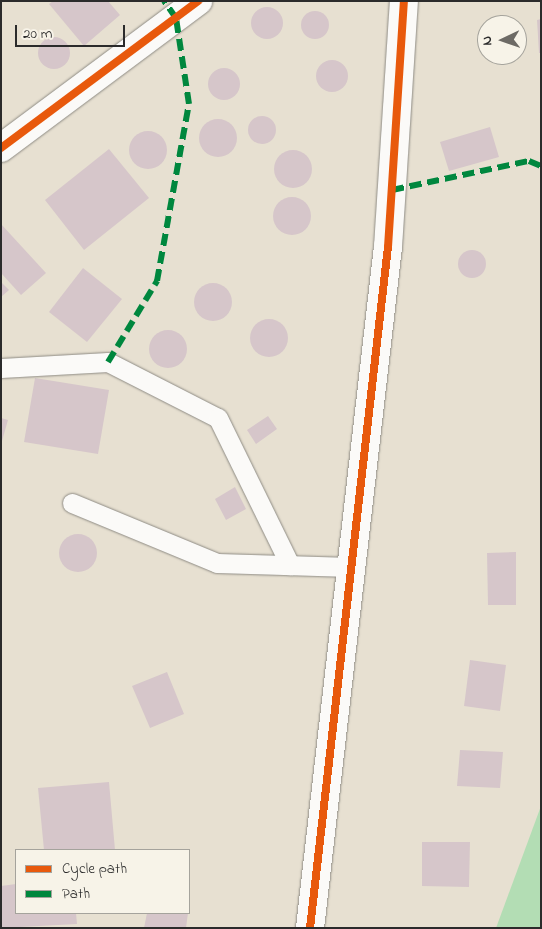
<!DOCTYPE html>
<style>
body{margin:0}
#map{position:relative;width:542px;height:929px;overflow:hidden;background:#e7e0d1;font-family:"Indie Flower",sans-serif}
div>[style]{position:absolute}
.green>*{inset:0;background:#b3ddb4}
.building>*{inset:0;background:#d6c6ca}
.round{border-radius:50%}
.roads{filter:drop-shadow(0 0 1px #8e8b84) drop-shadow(0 0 1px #8e8b84)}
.service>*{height:19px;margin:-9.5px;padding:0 9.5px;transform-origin:9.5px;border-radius:9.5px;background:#fbfaf8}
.minor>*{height:28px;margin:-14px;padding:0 14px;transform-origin:14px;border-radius:14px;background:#fbfaf8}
.quiet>*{height:6px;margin-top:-3px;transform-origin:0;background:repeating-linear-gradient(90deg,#00873e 0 12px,transparent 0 18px)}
.cycleway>*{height:8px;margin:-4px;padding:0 4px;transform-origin:4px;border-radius:4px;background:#e8590c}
span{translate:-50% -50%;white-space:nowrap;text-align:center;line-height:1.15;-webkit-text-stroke:4.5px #f7f3e8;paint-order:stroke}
.frame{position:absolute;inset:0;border:2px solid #2b2b2b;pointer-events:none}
.legend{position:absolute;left:15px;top:849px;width:175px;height:65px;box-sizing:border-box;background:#f7f3e8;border:1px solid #a5a39c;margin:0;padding:6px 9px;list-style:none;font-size:15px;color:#2b2b2b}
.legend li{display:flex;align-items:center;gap:10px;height:25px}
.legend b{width:25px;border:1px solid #a5a39c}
.north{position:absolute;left:477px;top:15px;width:50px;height:50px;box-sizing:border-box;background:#f7f3e8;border:1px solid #a5a39c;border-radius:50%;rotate:267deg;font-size:14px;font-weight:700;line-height:20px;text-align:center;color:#2b2b2b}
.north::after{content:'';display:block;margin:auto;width:18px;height:22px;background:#6d6a65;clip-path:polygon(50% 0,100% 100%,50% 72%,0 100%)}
.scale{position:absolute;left:15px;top:25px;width:110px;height:22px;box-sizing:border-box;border:2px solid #2b2b2b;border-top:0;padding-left:6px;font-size:15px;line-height:18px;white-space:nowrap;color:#2b2b2b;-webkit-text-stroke:4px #f7f3e8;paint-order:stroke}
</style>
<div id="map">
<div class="green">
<div style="clip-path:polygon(541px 806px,541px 928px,496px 928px)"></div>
</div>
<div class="building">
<div style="clip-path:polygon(53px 1px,108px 1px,120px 15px,84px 46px,49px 4px)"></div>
<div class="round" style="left:251px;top:7px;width:32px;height:32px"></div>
<div class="round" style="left:301px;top:11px;width:28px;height:28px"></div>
<div style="clip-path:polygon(541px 19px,541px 53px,539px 53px,537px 20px)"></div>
<div class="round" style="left:38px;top:37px;width:32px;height:32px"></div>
<div class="round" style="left:316px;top:60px;width:32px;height:32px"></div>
<div class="round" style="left:208px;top:68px;width:32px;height:32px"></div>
<div class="round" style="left:248px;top:116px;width:28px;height:28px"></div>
<div class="round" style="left:199px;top:119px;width:38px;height:38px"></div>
<div style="clip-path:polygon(490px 127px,499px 157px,449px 171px,440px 142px)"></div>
<div class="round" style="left:129px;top:131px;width:38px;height:38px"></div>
<div style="clip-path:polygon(109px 149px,149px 198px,84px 250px,45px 200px)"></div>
<div class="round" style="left:274px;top:150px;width:38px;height:38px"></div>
<div class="round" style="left:273px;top:197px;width:38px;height:38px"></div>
<div style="clip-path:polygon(1px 224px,46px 273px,21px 295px,1px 273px)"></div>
<div class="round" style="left:458px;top:250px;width:28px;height:28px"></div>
<div style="clip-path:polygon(83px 268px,122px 299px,87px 342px,49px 312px)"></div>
<div style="clip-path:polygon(1px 282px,9px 290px,1px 297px)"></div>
<div class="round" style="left:194px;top:283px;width:38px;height:38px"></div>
<div class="round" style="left:250px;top:319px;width:38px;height:38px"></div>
<div class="round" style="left:149px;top:330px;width:38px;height:38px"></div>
<div style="clip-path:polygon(35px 378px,109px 390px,98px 454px,24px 442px)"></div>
<div style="clip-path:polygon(268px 416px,277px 429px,256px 444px,247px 430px)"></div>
<div style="clip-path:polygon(1px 418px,8px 420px,2px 441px,1px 441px)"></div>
<div style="clip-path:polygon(235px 487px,246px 509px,226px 520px,215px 499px)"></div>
<div class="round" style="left:59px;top:534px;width:38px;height:38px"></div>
<div style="clip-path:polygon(516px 552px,516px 605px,488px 605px,487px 553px)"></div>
<div style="clip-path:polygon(470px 660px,506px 665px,500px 711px,464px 706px)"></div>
<div style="clip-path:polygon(167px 672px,184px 714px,150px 728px,132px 686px)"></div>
<div style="clip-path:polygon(460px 750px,503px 752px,500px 788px,457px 786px)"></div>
<div style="clip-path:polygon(109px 782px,115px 850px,44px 850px,38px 788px)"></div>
<div style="clip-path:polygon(422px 842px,470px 842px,469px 887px,422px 886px)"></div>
<div style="clip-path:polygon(16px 884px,16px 913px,76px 913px,77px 924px,1px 928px,1px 886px)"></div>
<div style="clip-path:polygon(147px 913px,188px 913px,186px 928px,144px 928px)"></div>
</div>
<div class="roads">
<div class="service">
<div style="left:1px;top:368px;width:107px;rotate:-3.2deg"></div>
<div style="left:108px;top:362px;width:123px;rotate:27deg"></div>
<div style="left:218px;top:418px;width:164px;rotate:63.9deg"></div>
<div style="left:72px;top:503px;width:157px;rotate:22.5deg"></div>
<div style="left:217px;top:563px;width:134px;rotate:1.7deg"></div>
</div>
<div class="minor">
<div style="left:1px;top:148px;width:246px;rotate:-36.7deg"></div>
<div style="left:310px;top:928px;width:685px;rotate:-83.47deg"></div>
<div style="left:388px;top:247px;width:247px;rotate:-86.3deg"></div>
</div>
</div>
<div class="quiet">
<div style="left:392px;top:190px;width:140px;rotate:-12deg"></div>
<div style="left:529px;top:161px;width:13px;rotate:23deg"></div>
<div style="left:108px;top:362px;width:95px;rotate:-58.8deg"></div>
<div style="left:157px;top:281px;width:180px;rotate:-79.8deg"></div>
<div style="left:189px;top:104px;width:87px;rotate:-98.6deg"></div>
<div style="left:176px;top:18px;width:21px;rotate:-125deg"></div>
</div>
<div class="cycleway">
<div style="left:1px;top:148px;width:246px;rotate:-36.7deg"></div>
<div style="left:310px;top:928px;width:685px;rotate:-83.47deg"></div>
<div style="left:388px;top:247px;width:247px;rotate:-86.3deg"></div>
</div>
<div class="frame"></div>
<ul class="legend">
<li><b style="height:6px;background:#e8590c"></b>Cycle path</li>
<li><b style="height:6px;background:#00873e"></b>Path</li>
</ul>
<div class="north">N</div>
<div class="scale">20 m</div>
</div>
